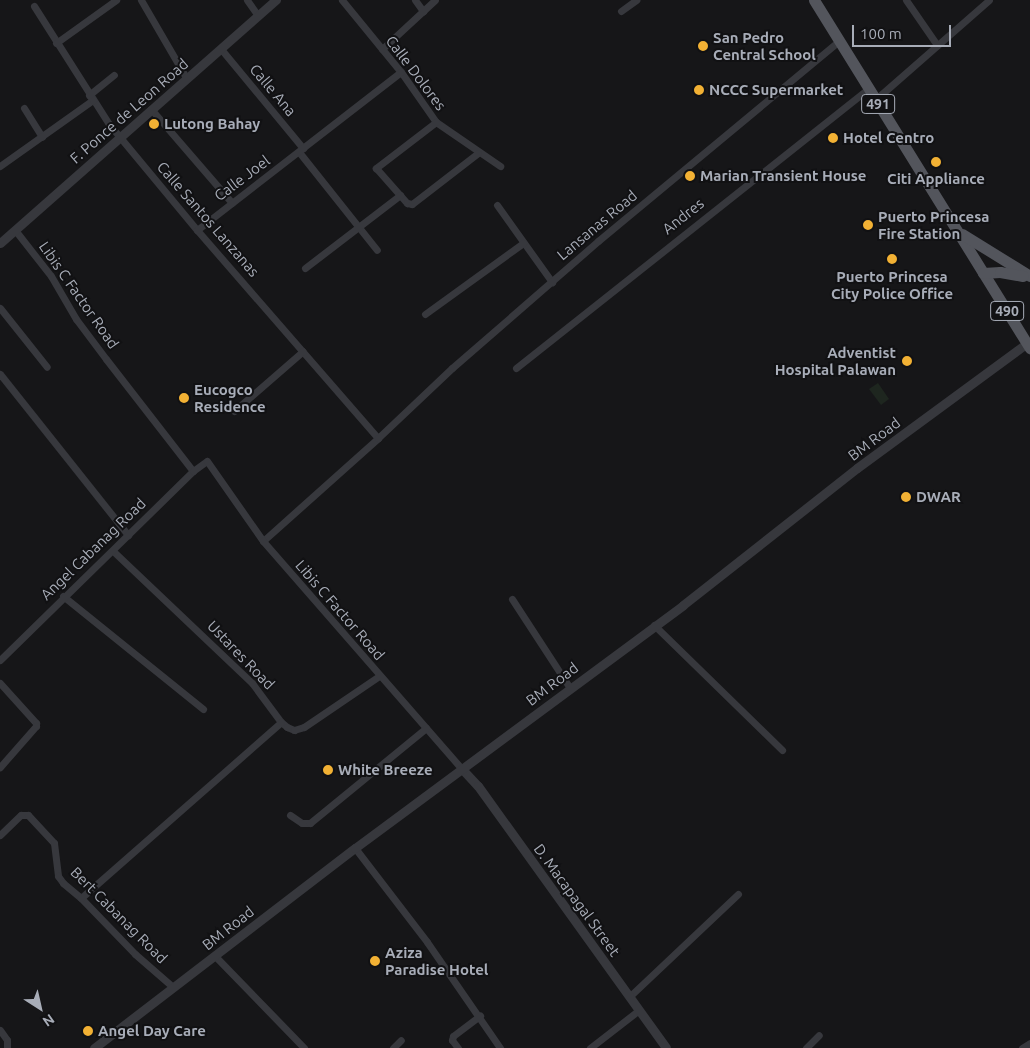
<!DOCTYPE html>
<style>
body{margin:0}
#map{position:relative;width:1030px;height:1048px;overflow:hidden;background:#161618;font-family:Ubuntu,sans-serif}
div>[style]{position:absolute}
.green>*{inset:0;background:#1e261f}
.minor>*{height:7px;margin:-3.5px;padding:0 3.5px;transform-origin:3.5px;border-radius:3.5px;background:#37383d}
.tertiary>*{height:9px;margin:-4.5px;padding:0 4.5px;transform-origin:4.5px;border-radius:4.5px;background:#37383d}
.primary>*{height:11px;margin:-5.5px;padding:0 5.5px;transform-origin:5.5px;border-radius:5.5px;background:#53555c}
.dots>*{width:14px;height:14px;translate:-50% -50%;box-sizing:border-box;border:2px solid #111113;border-radius:50%}
span{translate:-50% -50%;white-space:nowrap;text-align:center;line-height:1.15;-webkit-text-stroke:4px #111113;paint-order:stroke}
.shield-label span{padding:1px 4px;background:#111113;border:1px solid;border-radius:4px;-webkit-text-stroke-width:0}
.shield-label{font-size:14px;color:#a8adb8;font-weight:700}
.poi-label{font-size:15px;color:#a8adb8;font-weight:700}
.left{translate:0 -50%;text-align:left}
.right{translate:-100% -50%;text-align:right}
.street-label{font-size:15px;color:#a8adb8}
.north{position:absolute;left:15px;top:983px;width:50px;height:50px;-webkit-text-stroke:4px #111113;paint-order:stroke;rotate:145deg;font-size:14px;font-weight:700;line-height:20px;text-align:center;color:#a8adb8}
.north::after{content:'';display:block;margin:auto;width:18px;height:22px;background:#a8adb8;clip-path:polygon(50% 0,100% 100%,50% 72%,0 100%)}
.scale{position:absolute;left:852px;top:25px;width:99px;height:22px;box-sizing:border-box;border:2px solid #a8adb8;border-top:0;padding-left:6px;font-size:15px;line-height:18px;white-space:nowrap;color:#a8adb8;-webkit-text-stroke:4px #111113;paint-order:stroke}
</style>
<div id="map">
<div class="green">
<div style="clip-path:polygon(878px 383px,889px 399px,881px 405px,869px 389px)"></div>
</div>
<div class="minor">
<div style="left:141px;top:0;width:91px;rotate:59.8deg"></div>
<div style="left:247px;top:0;width:19px;rotate:55deg"></div>
<div style="left:342px;top:0;width:93px;rotate:50.7deg"></div>
<div style="left:401px;top:72px;width:61px;rotate:55deg"></div>
<div style="left:436px;top:122px;width:78px;rotate:34.5deg"></div>
<div style="left:415px;top:0;width:14px;rotate:54deg"></div>
<div style="left:906px;top:0;width:55px;rotate:55.4deg"></div>
<div style="left:34px;top:6px;width:140px;rotate:57.6deg"></div>
<div style="left:109px;top:124px;width:138px;rotate:50.3deg"></div>
<div style="left:197px;top:230px;width:276px;rotate:49deg"></div>
<div style="left:621px;top:11px;width:19px;rotate:-36deg"></div>
<div style="left:56px;top:43px;width:74px;rotate:-35.6deg"></div>
<div style="left:221px;top:49px;width:129px;rotate:50.4deg"></div>
<div style="left:382px;top:49px;width:72px;rotate:-42.8deg"></div>
<div style="left:876px;top:99px;width:150px;rotate:-41.2deg"></div>
<div style="left:24px;top:108px;width:34px;rotate:58deg"></div>
<div style="left:151px;top:109px;width:124px;rotate:49.2deg"></div>
<div style="left:436px;top:122px;width:76px;rotate:142.5deg"></div>
<div style="left:376px;top:168px;width:47px;rotate:48.5deg"></div>
<div style="left:407px;top:203px;width:5px;rotate:11deg"></div>
<div style="left:412px;top:204px;width:83px;rotate:-37.7deg"></div>
<div style="left:299px;top:152px;width:125px;rotate:51.5deg"></div>
<div style="left:0;top:166px;width:114px;rotate:-35.4deg"></div>
<div style="left:93px;top:100px;width:6px;rotate:-129deg"></div>
<div style="left:89px;top:95px;width:32px;rotate:-39deg"></div>
<div style="left:497px;top:205px;width:95px;rotate:54.5deg"></div>
<div style="left:15px;top:230px;width:58px;rotate:52deg"></div>
<div style="left:51px;top:276px;width:50px;rotate:59.8deg"></div>
<div style="left:76px;top:319px;width:50px;rotate:53.1deg"></div>
<div style="left:106px;top:359px;width:142px;rotate:52.2deg"></div>
<div style="left:197px;top:230px;width:258px;rotate:-37.8deg"></div>
<div style="left:305px;top:268px;width:120px;rotate:-37.5deg"></div>
<div style="left:0;top:308px;width:75px;rotate:51.5deg"></div>
<div style="left:425px;top:314px;width:121px;rotate:-35.9deg"></div>
<div style="left:516px;top:368px;width:451px;rotate:-38.4deg"></div>
<div style="left:0;top:374px;width:206px;rotate:51.5deg"></div>
<div style="left:234px;top:411px;width:91px;rotate:-41deg"></div>
<div style="left:263px;top:541px;width:154px;rotate:-41.8deg"></div>
<div style="left:378px;top:438px;width:102px;rotate:-43.4deg"></div>
<div style="left:452px;top:368px;width:194px;rotate:-41deg"></div>
<div style="left:598px;top:241px;width:315px;rotate:-39.7deg"></div>
<div style="left:113px;top:551px;width:192px;rotate:43.5deg"></div>
<div style="left:252px;top:683px;width:49px;rotate:53.4deg"></div>
<div style="left:281px;top:722px;width:8px;rotate:40deg"></div>
<div style="left:287px;top:727px;width:8px;rotate:23deg"></div>
<div style="left:294px;top:730px;width:10px;rotate:-17deg"></div>
<div style="left:304px;top:727px;width:91px;rotate:-34.2deg"></div>
<div style="left:63px;top:596px;width:180px;rotate:38.9deg"></div>
<div style="left:512px;top:599px;width:106px;rotate:56.9deg"></div>
<div style="left:654px;top:625px;width:179px;rotate:44.3deg"></div>
<div style="left:0;top:660px;width:270px;rotate:-44.4deg"></div>
<div style="left:193px;top:471px;width:17px;rotate:-36deg"></div>
<div style="left:207px;top:461px;width:98px;rotate:55deg"></div>
<div style="left:263px;top:541px;width:303px;rotate:48.9deg"></div>
<div style="left:0;top:683px;width:54px;rotate:48deg"></div>
<div style="left:36px;top:723px;width:3px;rotate:90deg"></div>
<div style="left:36px;top:726px;width:55px;rotate:131.3deg"></div>
<div style="left:290px;top:815px;width:14px;rotate:34deg"></div>
<div style="left:302px;top:823px;width:8px"></div>
<div style="left:310px;top:823px;width:150px;rotate:-39.3deg"></div>
<div style="left:0;top:835px;width:29px;rotate:-44deg"></div>
<div style="left:21px;top:815px;width:7px"></div>
<div style="left:28px;top:815px;width:38px;rotate:47deg"></div>
<div style="left:54px;top:843px;width:33px;rotate:83deg"></div>
<div style="left:58px;top:876px;width:9px;rotate:54deg"></div>
<div style="left:63px;top:883px;width:23px;rotate:40deg"></div>
<div style="left:81px;top:898px;width:78px;rotate:46deg"></div>
<div style="left:135px;top:954px;width:50px;rotate:41deg"></div>
<div style="left:355px;top:848px;width:118px;rotate:52.5deg"></div>
<div style="left:427px;top:942px;width:129px;rotate:55.4deg"></div>
<div style="left:81px;top:898px;width:266px;rotate:-41.3deg"></div>
<div style="left:215px;top:956px;width:128px;rotate:45.9deg"></div>
<div style="left:629px;top:997px;width:150px;rotate:-43.4deg"></div>
<div style="left:0;top:1030px;width:12px;rotate:55deg"></div>
<div style="left:7px;top:1040px;width:8px;rotate:90deg"></div>
<div style="left:393px;top:1048px;width:11px;rotate:-45deg"></div>
<div style="left:458px;top:1048px;width:10px;rotate:-127deg"></div>
<div style="left:452px;top:1040px;width:4px;rotate:-76deg"></div>
<div style="left:453px;top:1036px;width:34px;rotate:-37deg"></div>
<div style="left:590px;top:1048px;width:62px;rotate:-37.8deg"></div>
<div style="left:806px;top:1048px;width:18px;rotate:-45deg"></div>
<div style="left:1022px;top:1048px;width:9px;rotate:-32deg"></div>
</div>
<div class="tertiary">
<div style="left:0;top:243px;width:368px;rotate:-41.4deg"></div>
<div style="left:462px;top:769px;width:23px;rotate:47deg"></div>
<div style="left:478px;top:786px;width:322px;rotate:54.3deg"></div>
<div style="left:94px;top:1048px;width:329px;rotate:-37.5deg"></div>
<div style="left:355px;top:848px;width:408px;rotate:-36.5deg"></div>
<div style="left:683px;top:605px;width:221px;rotate:-38.2deg"></div>
<div style="left:857px;top:468px;width:211px;rotate:-36.3deg"></div>
</div>
<div class="primary">
<div style="left:814px;top:0;width:410px;rotate:58.2deg"></div>
<div style="left:962px;top:234px;width:80px;rotate:31.7deg"></div>
<div style="left:983px;top:273px;width:17px;rotate:-3deg"></div>
<div style="left:1000px;top:272px;width:23px;rotate:10deg"></div>
</div>
<div class="dots">
<div style="left:703px;top:46px;background:#f2b134"></div>
<div style="left:699px;top:90px;background:#f2b134"></div>
<div style="left:154px;top:124px;background:#f2b134"></div>
<div style="left:833px;top:138px;background:#f2b134"></div>
<div style="left:936px;top:162px;background:#f2b134"></div>
<div style="left:690px;top:176px;background:#f2b134"></div>
<div style="left:868px;top:225px;background:#f2b134"></div>
<div style="left:892px;top:259px;background:#f2b134"></div>
<div style="left:907px;top:361px;background:#f2b134"></div>
<div style="left:184px;top:398px;background:#f2b134"></div>
<div style="left:906px;top:497px;background:#f2b134"></div>
<div style="left:328px;top:770px;background:#f2b134"></div>
<div style="left:375px;top:961px;background:#f2b134"></div>
<div style="left:88px;top:1031px;background:#f2b134"></div>
</div>
<div class="shield-label">
<span style="left:878px;top:104px">491</span>
<span style="left:1007px;top:311px">490</span>
</div>
<div class="poi-label">
<span class="left" style="left:713px;top:46px">San Pedro<br>Central School</span>
<span class="left" style="left:709px;top:90px">NCCC Supermarket</span>
<span class="left" style="left:164px;top:124px">Lutong Bahay</span>
<span class="left" style="left:843px;top:138px">Hotel Centro</span>
<span class="left" style="left:700px;top:176px">Marian Transient House</span>
<span style="left:936px;top:179px">Citi Appliance</span>
<span class="left" style="left:878px;top:225px">Puerto Princesa<br>Fire Station</span>
<span style="left:892px;top:285px">Puerto Princesa<br>City Police Office</span>
<span class="right" style="left:896px;top:361px">Adventist<br>Hospital Palawan</span>
<span class="left" style="left:194px;top:398px">Eucogco<br>Residence</span>
<span class="left" style="left:916px;top:497px">DWAR</span>
<span class="left" style="left:338px;top:770px">White Breeze</span>
<span class="left" style="left:385px;top:961px">Aziza<br>Paradise Hotel</span>
<span class="left" style="left:98px;top:1031px">Angel Day Care</span>
</div>
<div class="street-label">
<span style="left:416px;top:73px;rotate:53deg">Calle Dolores</span>
<span style="left:273px;top:90px;rotate:50deg">Calle Ana</span>
<span style="left:129px;top:111px;rotate:-41deg">F. Ponce de Leon Road</span>
<span style="left:242px;top:178px;rotate:-37deg">Calle Joel</span>
<span style="left:683px;top:216px;rotate:-38deg">Andres</span>
<span style="left:208px;top:219px;rotate:49deg">Calle Santos Lanzanas</span>
<span style="left:597px;top:225px;rotate:-40deg">Lansanas Road</span>
<span style="left:79px;top:295px;rotate:55deg">Libis C Factor Road</span>
<span style="left:874px;top:439px;rotate:-37deg">BM Road</span>
<span style="left:93px;top:549px;rotate:-44deg">Angel Cabanag Road</span>
<span style="left:340px;top:610px;rotate:49deg">Libis C Factor Road</span>
<span style="left:241px;top:655px;rotate:46deg">Ustares Road</span>
<span style="left:552px;top:684px;rotate:-37deg">BM Road</span>
<span style="left:577px;top:900px;rotate:54deg">D. Macapagal Street</span>
<span style="left:119px;top:915px;rotate:45deg">Bert Cabanag Road</span>
<span style="left:228px;top:928px;rotate:-38deg">BM Road</span>
</div>
<div class="north">N</div>
<div class="scale">100 m</div>
</div>
